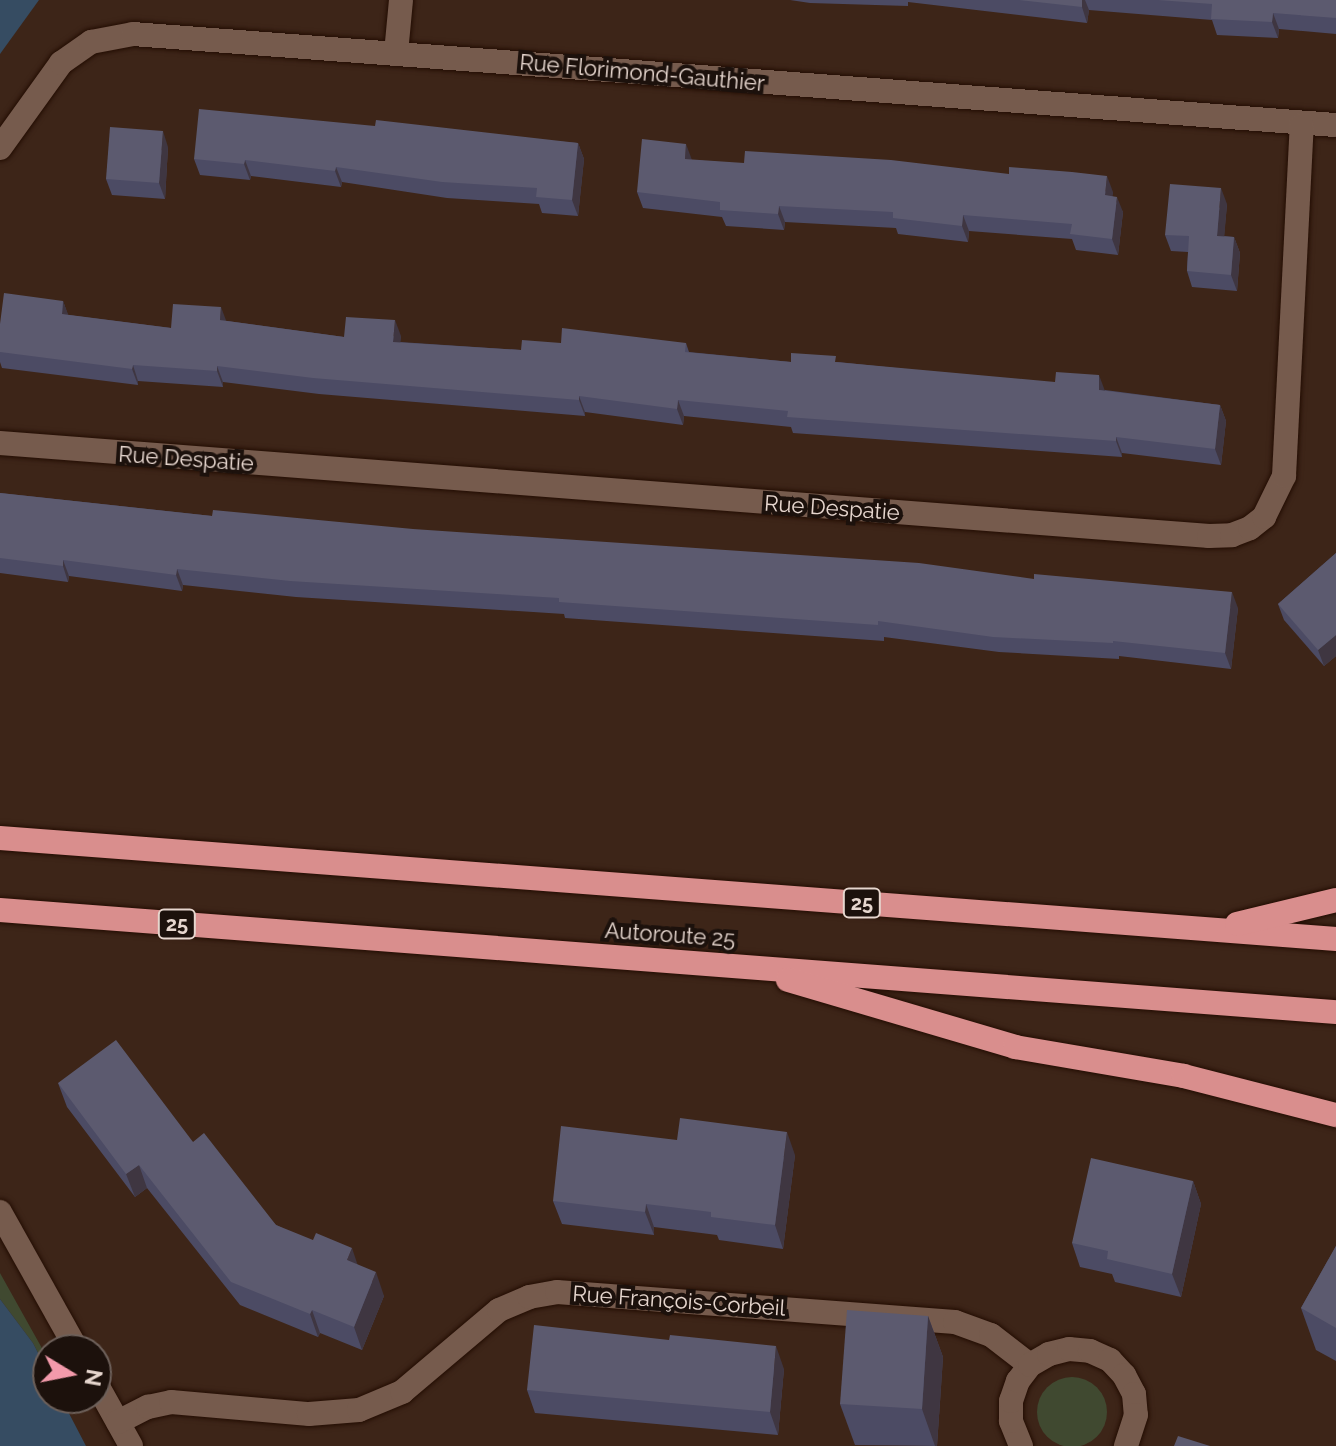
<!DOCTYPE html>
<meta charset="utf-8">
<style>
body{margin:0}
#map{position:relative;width:1336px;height:1446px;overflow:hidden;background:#3d2518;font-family:Raleway,sans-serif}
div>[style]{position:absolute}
.green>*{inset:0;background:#404930}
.round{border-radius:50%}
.water>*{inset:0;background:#364c62}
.roads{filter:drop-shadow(0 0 2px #230d03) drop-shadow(0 0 2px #230d03)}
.street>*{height:24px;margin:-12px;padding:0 12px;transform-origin:12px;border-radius:12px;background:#765b4d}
.highway>*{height:24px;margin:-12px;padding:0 12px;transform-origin:12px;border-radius:12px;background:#d98e8d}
.wall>*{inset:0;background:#4c4b64}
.shaded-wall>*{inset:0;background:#3f3641}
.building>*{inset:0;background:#5c5a6f}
span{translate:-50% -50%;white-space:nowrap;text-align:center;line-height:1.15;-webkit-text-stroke:8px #1c110c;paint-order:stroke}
.shield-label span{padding:2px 6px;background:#1c110c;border:2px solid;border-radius:6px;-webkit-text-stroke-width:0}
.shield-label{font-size:20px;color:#e6d6ce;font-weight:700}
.street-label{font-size:22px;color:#e6d6ce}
.north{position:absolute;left:32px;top:1334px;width:80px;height:80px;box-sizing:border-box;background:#1c110c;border:2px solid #6d605a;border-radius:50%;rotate:100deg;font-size:22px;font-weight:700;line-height:32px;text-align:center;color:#e6d6ce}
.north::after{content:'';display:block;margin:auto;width:28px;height:36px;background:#f39aab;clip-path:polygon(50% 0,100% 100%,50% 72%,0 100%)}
</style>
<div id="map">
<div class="green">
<div style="clip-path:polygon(0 1273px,48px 1359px,48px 1372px,33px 1343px,0 1299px)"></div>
<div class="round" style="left:1037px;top:1377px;width:70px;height:70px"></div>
</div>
<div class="water">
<div style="clip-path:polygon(0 0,39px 0,0 54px)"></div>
<div style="clip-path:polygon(0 1299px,33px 1343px,48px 1372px,48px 1398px,61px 1398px,86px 1446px,0 1446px)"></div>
</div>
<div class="roads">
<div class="street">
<div style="left:396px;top:53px;width:53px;rotate:-84.6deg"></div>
<div style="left:0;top:148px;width:105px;rotate:-54.3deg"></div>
<div style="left:61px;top:63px;width:37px;rotate:-35deg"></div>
<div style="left:91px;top:42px;width:43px;rotate:-10.8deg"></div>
<div style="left:133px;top:34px;width:1206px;rotate:4.33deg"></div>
<div style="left:0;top:443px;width:1213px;rotate:4.4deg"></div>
<div style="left:1209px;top:536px;width:23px;rotate:-2deg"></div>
<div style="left:1232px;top:535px;width:19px;rotate:-21deg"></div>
<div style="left:1250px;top:528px;width:18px;rotate:-38deg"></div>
<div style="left:1264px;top:517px;width:46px;rotate:-64deg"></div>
<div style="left:1284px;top:476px;width:351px;rotate:-87.1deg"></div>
<div style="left:0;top:1212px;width:158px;rotate:60.8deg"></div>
<div style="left:96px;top:1383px;width:72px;rotate:60.9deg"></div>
<div style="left:118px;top:1422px;width:34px;rotate:-27deg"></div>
<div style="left:148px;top:1407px;width:24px;rotate:-12deg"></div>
<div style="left:171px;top:1402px;width:139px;rotate:5deg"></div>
<div style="left:309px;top:1414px;width:50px;rotate:-4.6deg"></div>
<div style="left:359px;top:1410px;width:47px;rotate:-22.7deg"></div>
<div style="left:402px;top:1392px;width:127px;rotate:-40.2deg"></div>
<div style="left:499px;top:1310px;width:33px;rotate:-23deg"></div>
<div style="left:529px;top:1297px;width:28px;rotate:-10deg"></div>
<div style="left:557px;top:1292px;width:399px;rotate:4.3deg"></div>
<div style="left:955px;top:1322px;width:38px;rotate:20deg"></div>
<div style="left:991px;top:1335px;width:49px;rotate:37.6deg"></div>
<div style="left:1021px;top:1446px;width:27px;rotate:-112deg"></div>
<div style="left:1011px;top:1421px;width:20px;rotate:-90deg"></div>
<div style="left:1011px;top:1401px;width:21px;rotate:-71deg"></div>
<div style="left:1018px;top:1381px;width:20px;rotate:-53deg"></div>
<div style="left:1030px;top:1365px;width:22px;rotate:-30deg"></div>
<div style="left:1049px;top:1354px;width:21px;rotate:-14deg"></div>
<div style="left:1069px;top:1349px;width:21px;rotate:5deg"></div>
<div style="left:1090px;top:1351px;width:22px;rotate:24deg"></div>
<div style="left:1110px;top:1360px;width:21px;rotate:47deg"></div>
<div style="left:1124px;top:1375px;width:21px;rotate:62deg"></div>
<div style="left:1134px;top:1394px;width:21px;rotate:85deg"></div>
<div style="left:1136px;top:1415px;width:33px;rotate:108deg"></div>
</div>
<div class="highway">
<div style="left:0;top:838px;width:1340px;rotate:4.32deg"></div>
<div style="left:0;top:910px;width:1340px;rotate:4.37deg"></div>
<div style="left:1237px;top:924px;width:102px;rotate:-13.6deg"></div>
<div style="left:788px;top:980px;width:237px;rotate:16.4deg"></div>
<div style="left:1015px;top:1047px;width:171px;rotate:9.7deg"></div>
<div style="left:1184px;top:1076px;width:157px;rotate:14.4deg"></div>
</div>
</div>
<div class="wall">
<div style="clip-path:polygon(790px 0,1336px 0,1336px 34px,1279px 29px,1278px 38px,1217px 35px,1212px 20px,1089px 10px,1087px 23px,908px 2px,908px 6px,810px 3px)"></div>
<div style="clip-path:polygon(375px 126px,578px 143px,584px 159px,578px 216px,542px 213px,539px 204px,447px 198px,342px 182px,341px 187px,251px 176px,250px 180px,200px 175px,194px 159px)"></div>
<div style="clip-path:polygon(168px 147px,165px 199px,112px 195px,106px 179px)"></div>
<div style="clip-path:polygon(692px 160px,1113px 192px,1112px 196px,1123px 212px,1118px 255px,1076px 250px,1072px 239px,969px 231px,968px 242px,898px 234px,896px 228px,785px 222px,784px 230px,726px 226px,722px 217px,643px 208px,637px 192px)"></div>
<div style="clip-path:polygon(1227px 204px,1224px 236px,1234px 237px,1240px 253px,1237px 291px,1192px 287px,1187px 271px,1188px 252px,1171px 251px,1165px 235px)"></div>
<div style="clip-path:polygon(63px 301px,68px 315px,171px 328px,227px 321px,344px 337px,401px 336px,400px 342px,521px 350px,561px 343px,686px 343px,689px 352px,791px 362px,838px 362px,1105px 390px,1220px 405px,1226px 421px,1221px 465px,1122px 453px,1122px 457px,793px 433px,791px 427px,684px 416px,683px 425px,585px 412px,585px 416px,319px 394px,223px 382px,223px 387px,138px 381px,138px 385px,2px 368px,0 362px,0 324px)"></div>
<div style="clip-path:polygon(0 493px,212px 516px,1238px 608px,1231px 669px,1119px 656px,1119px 659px,999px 652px,884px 637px,884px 641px,565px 618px,564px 614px,296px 597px,183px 585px,182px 591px,69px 576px,68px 582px,0 573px)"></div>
<div style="clip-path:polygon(1336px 553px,1336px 656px,1324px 666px,1284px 620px,1278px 604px)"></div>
<div style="clip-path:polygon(58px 1083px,193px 1142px,276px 1225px,358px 1265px,384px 1296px,362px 1350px,320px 1333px,318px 1337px,240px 1305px,147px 1188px,135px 1197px,67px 1107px)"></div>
<div style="clip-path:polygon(795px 1155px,783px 1249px,719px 1240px,717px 1235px,654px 1227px,654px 1235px,562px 1224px,553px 1201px)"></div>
<div style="clip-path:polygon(1193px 1181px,1201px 1204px,1181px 1297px,1115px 1282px,1112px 1274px,1080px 1267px,1072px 1243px)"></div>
<div style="clip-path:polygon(1336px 1246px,1336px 1361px,1316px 1350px,1301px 1308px)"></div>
<div style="clip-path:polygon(928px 1316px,943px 1357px,937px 1446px,855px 1445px,840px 1404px)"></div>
<div style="clip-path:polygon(669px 1340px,784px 1369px,778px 1435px,535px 1413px,527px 1390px)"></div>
</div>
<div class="shaded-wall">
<div style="clip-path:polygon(1082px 0,1085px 0,1089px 10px,1087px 23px,1082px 7px)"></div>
<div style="clip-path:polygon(1273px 13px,1279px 29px,1278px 38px,1272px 22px)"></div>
<div style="clip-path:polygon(163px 131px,168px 147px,165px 199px,159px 183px)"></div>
<div style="clip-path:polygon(578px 143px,584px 159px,578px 216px,572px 200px)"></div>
<div style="clip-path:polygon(686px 144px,692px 160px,685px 159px)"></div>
<div style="clip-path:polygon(245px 160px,251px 176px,250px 180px,244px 164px)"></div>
<div style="clip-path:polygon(336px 167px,342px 182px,341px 187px,335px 171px)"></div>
<div style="clip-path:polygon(1107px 176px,1113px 192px,1111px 211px,1105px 195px)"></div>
<div style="clip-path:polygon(1221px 188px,1227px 204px,1223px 252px,1217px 236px)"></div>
<div style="clip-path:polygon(1117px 197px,1123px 212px,1118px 255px,1112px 239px)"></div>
<div style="clip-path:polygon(779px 206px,785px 222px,784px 230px,778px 214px)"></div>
<div style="clip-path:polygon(963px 215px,969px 231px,968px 242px,962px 226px)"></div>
<div style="clip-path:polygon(1234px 237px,1240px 253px,1237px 291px,1231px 275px)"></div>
<div style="clip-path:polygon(63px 301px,69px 317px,62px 314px)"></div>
<div style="clip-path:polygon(221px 307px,227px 323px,220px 320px)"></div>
<div style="clip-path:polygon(395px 320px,401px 336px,399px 358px,393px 342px)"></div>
<div style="clip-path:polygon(133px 365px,138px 381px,138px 385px,132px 369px)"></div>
<div style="clip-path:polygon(217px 366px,223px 382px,223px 387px,217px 371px)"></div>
<div style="clip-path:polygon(1099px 375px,1105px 391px,1099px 390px)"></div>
<div style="clip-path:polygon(579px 396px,585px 412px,585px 416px,579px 400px)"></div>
<div style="clip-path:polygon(678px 400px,684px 416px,683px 425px,677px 409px)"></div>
<div style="clip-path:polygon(1220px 405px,1226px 421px,1221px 465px,1215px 449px)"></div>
<div style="clip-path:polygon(1116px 437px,1122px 453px,1122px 457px,1116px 441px)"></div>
<div style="clip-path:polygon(63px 560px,69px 576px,68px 582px,63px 566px)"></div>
<div style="clip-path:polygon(177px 569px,183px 585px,182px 591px,176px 575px)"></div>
<div style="clip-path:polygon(1232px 592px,1238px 608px,1231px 669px,1225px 653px)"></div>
<div style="clip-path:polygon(1336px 635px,1336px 656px,1324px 666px,1318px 650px)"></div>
<div style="clip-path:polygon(787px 1132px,795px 1155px,783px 1249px,775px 1225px)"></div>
<div style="clip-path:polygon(139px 1165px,147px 1188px,135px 1197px,126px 1174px)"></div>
<div style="clip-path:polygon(1193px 1181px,1201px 1204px,1181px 1297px,1172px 1274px)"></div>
<div style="clip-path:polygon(646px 1204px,654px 1227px,654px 1235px,645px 1212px)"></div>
<div style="clip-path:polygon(352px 1248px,360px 1272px,347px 1260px)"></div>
<div style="clip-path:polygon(376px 1272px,384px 1296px,362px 1350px,354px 1327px)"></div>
<div style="clip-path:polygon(312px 1310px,320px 1333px,318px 1337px,310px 1314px)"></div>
<div style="clip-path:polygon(928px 1316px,943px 1357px,937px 1446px,935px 1446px,922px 1409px)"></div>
<div style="clip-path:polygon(776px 1346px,784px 1369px,778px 1435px,770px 1412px)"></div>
</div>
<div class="building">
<div style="clip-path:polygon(1019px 0,1082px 0,1082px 7px)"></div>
<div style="clip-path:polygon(1158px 0,1336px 0,1336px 18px,1273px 13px,1272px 22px,1211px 19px,1212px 4px)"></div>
<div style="clip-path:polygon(199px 109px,375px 126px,376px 120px,578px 143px,572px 200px,536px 197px,537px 188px,442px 182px,336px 167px,335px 171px,245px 160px,244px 164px,194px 159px)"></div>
<div style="clip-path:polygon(110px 127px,163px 131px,159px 183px,106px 179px)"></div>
<div style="clip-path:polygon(642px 139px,686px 144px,685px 159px,744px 163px,745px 151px,891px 160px,1009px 174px,1009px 167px,1072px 172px,1107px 176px,1105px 195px,1117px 197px,1112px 239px,1070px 234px,1072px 224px,963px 215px,962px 226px,893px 218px,893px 212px,779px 206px,778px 214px,720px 210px,720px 202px,637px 192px)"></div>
<div style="clip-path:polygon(1170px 184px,1221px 188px,1217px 236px,1234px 237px,1231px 275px,1187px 271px,1189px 236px,1165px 235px)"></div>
<div style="clip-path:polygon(4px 293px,63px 301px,62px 314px,171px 328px,173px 304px,221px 307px,220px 320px,344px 337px,346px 317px,395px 320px,393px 342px,521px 350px,522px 340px,561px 343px,562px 328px,686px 343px,685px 352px,791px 362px,791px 353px,836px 356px,835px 362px,1055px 382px,1056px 372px,1099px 375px,1099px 390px,1220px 405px,1215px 449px,1116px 437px,1116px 441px,787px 417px,788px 411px,678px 400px,677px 409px,579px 396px,579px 400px,313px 378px,217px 366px,217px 371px,133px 365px,132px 369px,0 352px,0 324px)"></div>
<div style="clip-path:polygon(0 493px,212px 516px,213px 510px,413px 529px,919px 563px,1034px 579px,1034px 574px,1232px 592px,1225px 653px,1113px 641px,1113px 643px,993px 637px,878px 621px,878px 625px,559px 602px,559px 598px,290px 581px,177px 569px,176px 575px,63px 560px,63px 566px,0 558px)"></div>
<div style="clip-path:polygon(1336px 553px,1336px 635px,1318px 650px,1278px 604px)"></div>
<div style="clip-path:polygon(116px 1040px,193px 1142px,204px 1133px,276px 1225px,313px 1240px,316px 1233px,352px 1248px,347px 1260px,376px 1272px,354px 1327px,312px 1310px,310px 1314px,231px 1282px,139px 1165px,126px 1174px,58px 1083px)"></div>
<div style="clip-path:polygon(680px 1118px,787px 1132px,775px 1225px,711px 1217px,711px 1212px,646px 1204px,645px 1212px,553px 1201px,561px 1126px,677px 1140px)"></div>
<div style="clip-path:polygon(1091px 1158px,1193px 1181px,1172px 1274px,1107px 1259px,1108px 1251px,1072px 1243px)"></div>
<div style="clip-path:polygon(1336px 1246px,1336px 1328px,1301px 1308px)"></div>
<div style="clip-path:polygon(847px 1310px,928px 1316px,922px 1409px,840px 1404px)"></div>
<div style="clip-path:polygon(534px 1325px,669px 1340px,670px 1335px,776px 1346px,770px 1412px,527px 1390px)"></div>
<div style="clip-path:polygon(1178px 1436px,1210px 1446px,1174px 1446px)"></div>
</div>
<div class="shield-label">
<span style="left:862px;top:903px">25</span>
<span style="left:177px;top:924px">25</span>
</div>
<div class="street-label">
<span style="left:642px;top:73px;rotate:5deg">Rue Florimond-Gauthier</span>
<span style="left:186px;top:459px;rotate:4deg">Rue Despatie</span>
<span style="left:832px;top:508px;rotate:4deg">Rue Despatie</span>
<span style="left:670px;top:935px;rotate:4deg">Autoroute 25</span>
<span style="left:679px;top:1301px;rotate:4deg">Rue François-Corbeil</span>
</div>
<div class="north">N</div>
</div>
